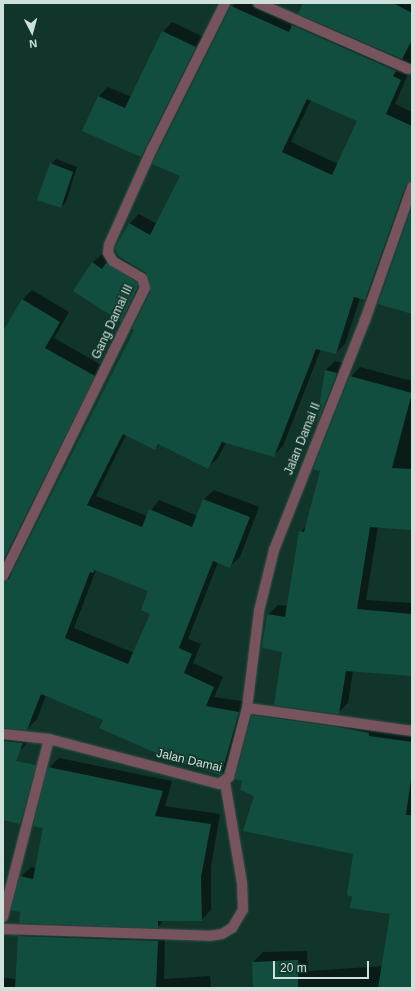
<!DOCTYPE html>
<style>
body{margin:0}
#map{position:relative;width:415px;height:991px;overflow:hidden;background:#12352b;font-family:Arial,sans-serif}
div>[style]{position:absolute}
.shadow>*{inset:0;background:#0007}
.building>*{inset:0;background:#124e3f}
.roads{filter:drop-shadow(0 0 1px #305047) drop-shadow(0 0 1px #305047)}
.minor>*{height:10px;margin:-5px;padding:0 5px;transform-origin:5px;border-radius:5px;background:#77535d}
span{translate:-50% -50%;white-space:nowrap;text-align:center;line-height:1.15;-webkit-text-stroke:3.5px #12352b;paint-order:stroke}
.street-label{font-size:12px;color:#cde0d9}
.frame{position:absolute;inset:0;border:4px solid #cde0d9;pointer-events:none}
.north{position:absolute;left:12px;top:12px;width:40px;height:40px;-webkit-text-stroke:3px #12352b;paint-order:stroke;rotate:174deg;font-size:11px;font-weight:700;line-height:16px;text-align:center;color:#cde0d9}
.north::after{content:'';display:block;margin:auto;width:14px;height:18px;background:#cde0d9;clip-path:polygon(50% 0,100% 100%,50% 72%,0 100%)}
.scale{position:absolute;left:273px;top:961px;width:96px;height:18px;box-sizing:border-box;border:2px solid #cde0d9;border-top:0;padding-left:5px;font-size:12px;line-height:14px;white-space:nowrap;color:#cde0d9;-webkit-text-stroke:3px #12352b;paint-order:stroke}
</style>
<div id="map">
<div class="shadow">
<div style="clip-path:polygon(evenodd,235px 3px,256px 3px,297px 22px,304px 15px,305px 3px,412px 3px,412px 65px,395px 104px,412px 112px,412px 183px,374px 290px,365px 299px,360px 298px,345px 344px,336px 353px,321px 349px,283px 446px,273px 456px,226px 442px,218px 458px,208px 467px,160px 444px,155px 449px,126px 435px,96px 496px,147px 516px,159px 500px,198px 516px,204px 499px,214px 490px,259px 507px,240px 557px,230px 566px,218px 562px,188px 639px,201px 644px,193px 663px,223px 677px,214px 697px,248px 702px,233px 762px,223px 772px,172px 759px,104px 720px,46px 695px,37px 719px,27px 729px,9px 727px,11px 731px,31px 733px,28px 742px,19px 752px,3px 760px,3px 333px,22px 300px,32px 290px,69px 312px,54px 338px,103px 366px,7px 570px,13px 573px,135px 330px,152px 291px,148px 276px,130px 311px,121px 321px,92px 263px,102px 254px,111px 260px,116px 254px,118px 255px,116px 247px,130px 223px,139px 214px,157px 224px,181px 176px,154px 163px,235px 3px,311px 100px,358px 120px,338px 164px,291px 142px,311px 100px,235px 3px,96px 570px,150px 591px,151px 613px,134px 653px,74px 628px,96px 570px)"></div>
<div style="clip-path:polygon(172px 22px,204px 37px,150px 146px,141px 156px,83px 131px,99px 96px,108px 87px,132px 97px,163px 32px)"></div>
<div style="clip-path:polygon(56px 159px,77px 167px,66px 202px,61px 207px,51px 164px)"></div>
<div style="clip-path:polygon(335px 361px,346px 364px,325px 416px,317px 424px,326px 370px)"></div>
<div style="clip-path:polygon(360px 367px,412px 381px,412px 529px,378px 527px,366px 600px,412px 603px,412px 675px,353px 671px,348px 703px,338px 713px,283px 651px,268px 615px,278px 605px,288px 606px,300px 532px,307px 525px,351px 377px)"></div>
<div style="clip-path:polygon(262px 706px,412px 732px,412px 988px,254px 988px,253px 962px,263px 952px,307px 951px,308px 971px,383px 966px,391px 913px,353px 896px,355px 853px,255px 796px,253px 716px)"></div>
<div style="clip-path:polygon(59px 758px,172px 781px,165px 806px,220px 814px,211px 867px,211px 910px,201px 920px,164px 920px,158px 927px,21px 877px,31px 867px,36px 868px,44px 828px,49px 768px)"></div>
<div style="clip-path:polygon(28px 928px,165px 933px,164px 979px,210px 976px,211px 988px,3px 988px,3px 978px,17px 979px,19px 936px)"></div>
</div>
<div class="building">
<div style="clip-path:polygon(303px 3px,393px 3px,412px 13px,412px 40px,402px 59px,298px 14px)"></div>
<div style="clip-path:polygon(evenodd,231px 6px,289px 32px,292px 25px,396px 71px,393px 76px,401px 80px,386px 114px,412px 126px,412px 181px,406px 185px,365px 300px,354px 297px,336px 354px,316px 349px,274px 457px,222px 442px,208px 469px,158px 444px,155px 450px,123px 434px,87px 505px,142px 527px,149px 509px,192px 527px,203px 499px,250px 517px,230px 568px,213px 561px,179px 648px,192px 654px,184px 673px,214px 687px,206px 706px,239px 712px,221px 775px,172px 760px,99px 728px,103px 720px,41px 694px,27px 730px,3px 728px,3px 582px,9px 579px,134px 330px,132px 329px,151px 291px,146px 273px,118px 256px,115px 247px,129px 223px,150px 235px,180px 176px,152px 164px,231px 6px,307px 99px,357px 121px,332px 175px,282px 152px,307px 99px,231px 6px,95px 570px,148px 591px,141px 610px,150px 614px,128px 664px,65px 638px,90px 572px,93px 573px,95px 570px)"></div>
<div style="clip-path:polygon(162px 31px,196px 47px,141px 157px,82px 131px,98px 96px,125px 108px)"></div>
<div style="clip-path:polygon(50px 163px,73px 172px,61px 208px,37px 200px)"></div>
<div style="clip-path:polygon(412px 207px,412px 314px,378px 304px)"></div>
<div style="clip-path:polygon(92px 262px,102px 269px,106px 263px,137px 282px,138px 287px,121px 322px,73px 291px)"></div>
<div style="clip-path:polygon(22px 299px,60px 322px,45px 348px,95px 376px,3px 561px,3px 331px)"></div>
<div style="clip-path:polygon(325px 370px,337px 373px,316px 427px)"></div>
<div style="clip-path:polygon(350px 376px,412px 393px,392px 468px,412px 469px,412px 530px,370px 527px,357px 609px,412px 614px,412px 676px,346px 671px,339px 714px,274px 705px,282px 652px,262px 648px,267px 614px,285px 617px,299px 531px,304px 532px,320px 471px,313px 469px)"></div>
<div style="clip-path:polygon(252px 715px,338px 727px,369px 733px,369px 736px,412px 742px,412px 772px,406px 815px,412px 815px,412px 988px,378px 988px,390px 914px,350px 908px,352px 897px,347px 895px,353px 854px,243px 831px,254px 796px,240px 790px,242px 781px,235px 779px)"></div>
<div style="clip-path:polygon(3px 741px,23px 743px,16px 761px,36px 765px,20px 824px,3px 820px)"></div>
<div style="clip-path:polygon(48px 767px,163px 791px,155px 816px,211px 824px,201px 877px,202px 921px,158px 921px,158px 928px,19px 923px,20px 912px,11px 910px,20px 876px,33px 879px,43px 828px,33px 826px)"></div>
<div style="clip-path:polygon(18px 936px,158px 941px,156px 988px,15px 988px)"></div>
<div style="clip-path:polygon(298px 960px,298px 988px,253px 988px,252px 962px)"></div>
</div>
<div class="roads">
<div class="minor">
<div style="left:258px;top:3px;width:164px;rotate:23.7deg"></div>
<div style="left:3px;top:576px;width:321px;rotate:-63.8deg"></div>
<div style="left:145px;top:288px;width:10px;rotate:-107deg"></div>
<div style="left:142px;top:278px;width:34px;rotate:-150deg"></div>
<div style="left:113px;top:261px;width:9px;rotate:-122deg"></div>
<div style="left:108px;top:253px;width:8px;rotate:-83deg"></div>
<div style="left:109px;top:245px;width:105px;rotate:-65.9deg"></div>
<div style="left:152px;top:149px;width:163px;rotate:-63.4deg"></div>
<div style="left:247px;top:708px;width:98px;rotate:-82.9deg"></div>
<div style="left:259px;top:611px;width:63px;rotate:-76.2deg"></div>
<div style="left:274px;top:550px;width:247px;rotate:-68.4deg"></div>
<div style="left:365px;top:320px;width:141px;rotate:-70.5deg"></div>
<div style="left:3px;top:734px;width:46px;rotate:6.2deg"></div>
<div style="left:49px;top:739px;width:176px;rotate:14.8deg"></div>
<div style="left:219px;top:784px;width:12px;rotate:-35deg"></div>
<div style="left:229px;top:777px;width:71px;rotate:-75.4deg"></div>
<div style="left:247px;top:708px;width:167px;rotate:7.9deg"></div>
<div style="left:3px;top:917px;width:184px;rotate:-75.5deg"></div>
<div style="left:3px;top:929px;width:206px;rotate:1.9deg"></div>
<div style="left:209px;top:936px;width:13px;rotate:-9deg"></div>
<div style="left:222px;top:934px;width:12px;rotate:-31deg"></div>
<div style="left:232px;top:928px;width:21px;rotate:-59deg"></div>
<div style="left:243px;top:910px;width:27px;rotate:-92deg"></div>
<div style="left:242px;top:883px;width:102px;rotate:-99.6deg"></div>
</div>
</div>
<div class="street-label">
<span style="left:113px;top:322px;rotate:-65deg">Gang Damai III</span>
<span style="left:303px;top:439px;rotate:-68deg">Jalan Damai II</span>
<span style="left:189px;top:761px;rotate:13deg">Jalan Damai</span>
</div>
<div class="frame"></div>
<div class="north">N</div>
<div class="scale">20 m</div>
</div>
